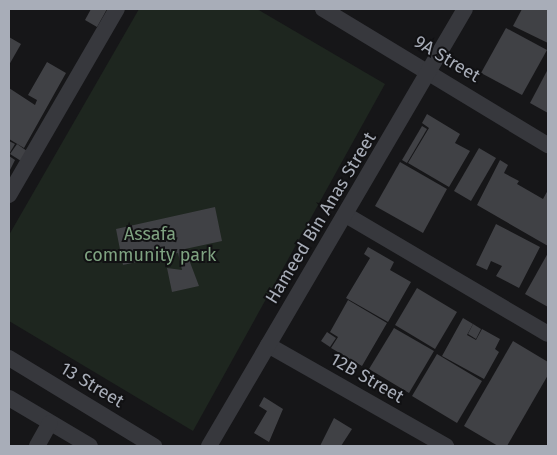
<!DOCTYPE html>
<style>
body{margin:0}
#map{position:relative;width:557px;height:455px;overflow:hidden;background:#161618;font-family:"Fira Sans",sans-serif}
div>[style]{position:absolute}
.green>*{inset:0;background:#1e261f}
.building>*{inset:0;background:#404145}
.minor>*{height:16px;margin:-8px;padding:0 8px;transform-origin:8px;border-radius:8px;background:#37383d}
span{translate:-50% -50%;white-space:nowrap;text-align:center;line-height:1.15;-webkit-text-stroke:4px #111113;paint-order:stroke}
.street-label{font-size:18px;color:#a8adb8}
.park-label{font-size:18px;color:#7fa381}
.frame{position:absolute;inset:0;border:10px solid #a8adb8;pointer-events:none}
</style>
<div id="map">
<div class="green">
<div style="clip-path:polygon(139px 9px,257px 9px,385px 84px,193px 431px,9px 321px,9px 235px)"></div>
</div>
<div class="building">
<div style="clip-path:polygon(91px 9px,107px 9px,97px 27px,85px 20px)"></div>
<div style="clip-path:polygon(522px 9px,548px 9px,548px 43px,513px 26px)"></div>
<div style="clip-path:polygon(506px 28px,547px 50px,522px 95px,481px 73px)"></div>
<div style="clip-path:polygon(9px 37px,21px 44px,9px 65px)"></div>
<div style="clip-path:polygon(47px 62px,66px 73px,24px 148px,9px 139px,9px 88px,35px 105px,37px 100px,28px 95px)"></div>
<div style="clip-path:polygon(548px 69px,548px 113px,530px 103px)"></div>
<div style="clip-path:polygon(427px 114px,460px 134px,455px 143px,470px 151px,449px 187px,408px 163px,429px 128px,422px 123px)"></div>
<div style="clip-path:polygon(422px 126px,427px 129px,407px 163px,402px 160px)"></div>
<div style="clip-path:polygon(9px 141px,15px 144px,9px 154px)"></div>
<div style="clip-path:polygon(17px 144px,27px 151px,21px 161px,10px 154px)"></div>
<div style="clip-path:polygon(479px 148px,496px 158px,471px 201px,454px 191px)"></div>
<div style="clip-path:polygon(9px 156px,15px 160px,9px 172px)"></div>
<div style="clip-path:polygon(500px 160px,508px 165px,504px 173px,519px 181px,517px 184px,543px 199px,548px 190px,548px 246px,477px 205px)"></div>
<div style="clip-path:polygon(400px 162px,447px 189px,423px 233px,375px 206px)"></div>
<div style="clip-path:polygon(215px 207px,222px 241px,185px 249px,199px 286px,172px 292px,167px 268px,182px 270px,178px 253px,123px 265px,116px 229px)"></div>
<div style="clip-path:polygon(496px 224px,540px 247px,519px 288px,496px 276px,502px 266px,491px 261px,487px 270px,476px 265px)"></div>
<div style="clip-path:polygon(368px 247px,394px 262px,390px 270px,411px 282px,388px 322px,346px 298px,370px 258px,364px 254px)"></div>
<div style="clip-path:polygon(548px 253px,548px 307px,525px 294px)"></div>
<div style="clip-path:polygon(417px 288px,457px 312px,435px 349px,395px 325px)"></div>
<div style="clip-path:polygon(348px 300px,387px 323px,362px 366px,331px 348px,338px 337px,330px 332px)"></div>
<div style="clip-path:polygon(463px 318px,473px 324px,467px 335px,476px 340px,482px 329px,500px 339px,495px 349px,499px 352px,484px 379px,442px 356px)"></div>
<div style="clip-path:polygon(473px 324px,481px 329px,476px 339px,468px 334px)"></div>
<div style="clip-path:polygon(394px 328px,434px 351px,409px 393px,369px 369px)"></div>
<div style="clip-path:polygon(327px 332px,336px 338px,330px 347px,321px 341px)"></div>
<div style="clip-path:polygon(513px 341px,548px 362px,548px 375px,507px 446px,498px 446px,464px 426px)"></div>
<div style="clip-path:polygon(437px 354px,482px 381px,457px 423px,412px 396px)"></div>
<div style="clip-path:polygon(264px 397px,283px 409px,269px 442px,254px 433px,267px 411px,259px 406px)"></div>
<div style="clip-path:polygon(334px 418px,352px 429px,341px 446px,320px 446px)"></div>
</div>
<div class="minor">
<div style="left:323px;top:9px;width:263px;rotate:31.2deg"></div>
<div style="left:9px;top:195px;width:215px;rotate:-59.9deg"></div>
<div style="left:346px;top:215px;width:234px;rotate:30.5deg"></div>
<div style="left:268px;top:345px;width:205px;rotate:29.6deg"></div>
<div style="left:9px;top:358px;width:170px;rotate:31.3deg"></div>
<div style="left:9px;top:398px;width:94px;rotate:30.7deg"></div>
<div style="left:37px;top:446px;width:26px;rotate:-61deg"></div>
<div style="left:209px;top:446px;width:506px;rotate:-59.64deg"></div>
</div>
<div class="street-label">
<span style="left:447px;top:59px;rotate:31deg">9A Street</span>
<span style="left:321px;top:218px;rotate:-59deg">Hameed Bin Anas Street</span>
<span style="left:367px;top:378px;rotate:30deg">12B Street</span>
<span style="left:92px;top:385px;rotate:31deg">13 Street</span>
</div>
<div class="park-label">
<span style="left:150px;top:245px">Assafa<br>community park</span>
</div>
<div class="frame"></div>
</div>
